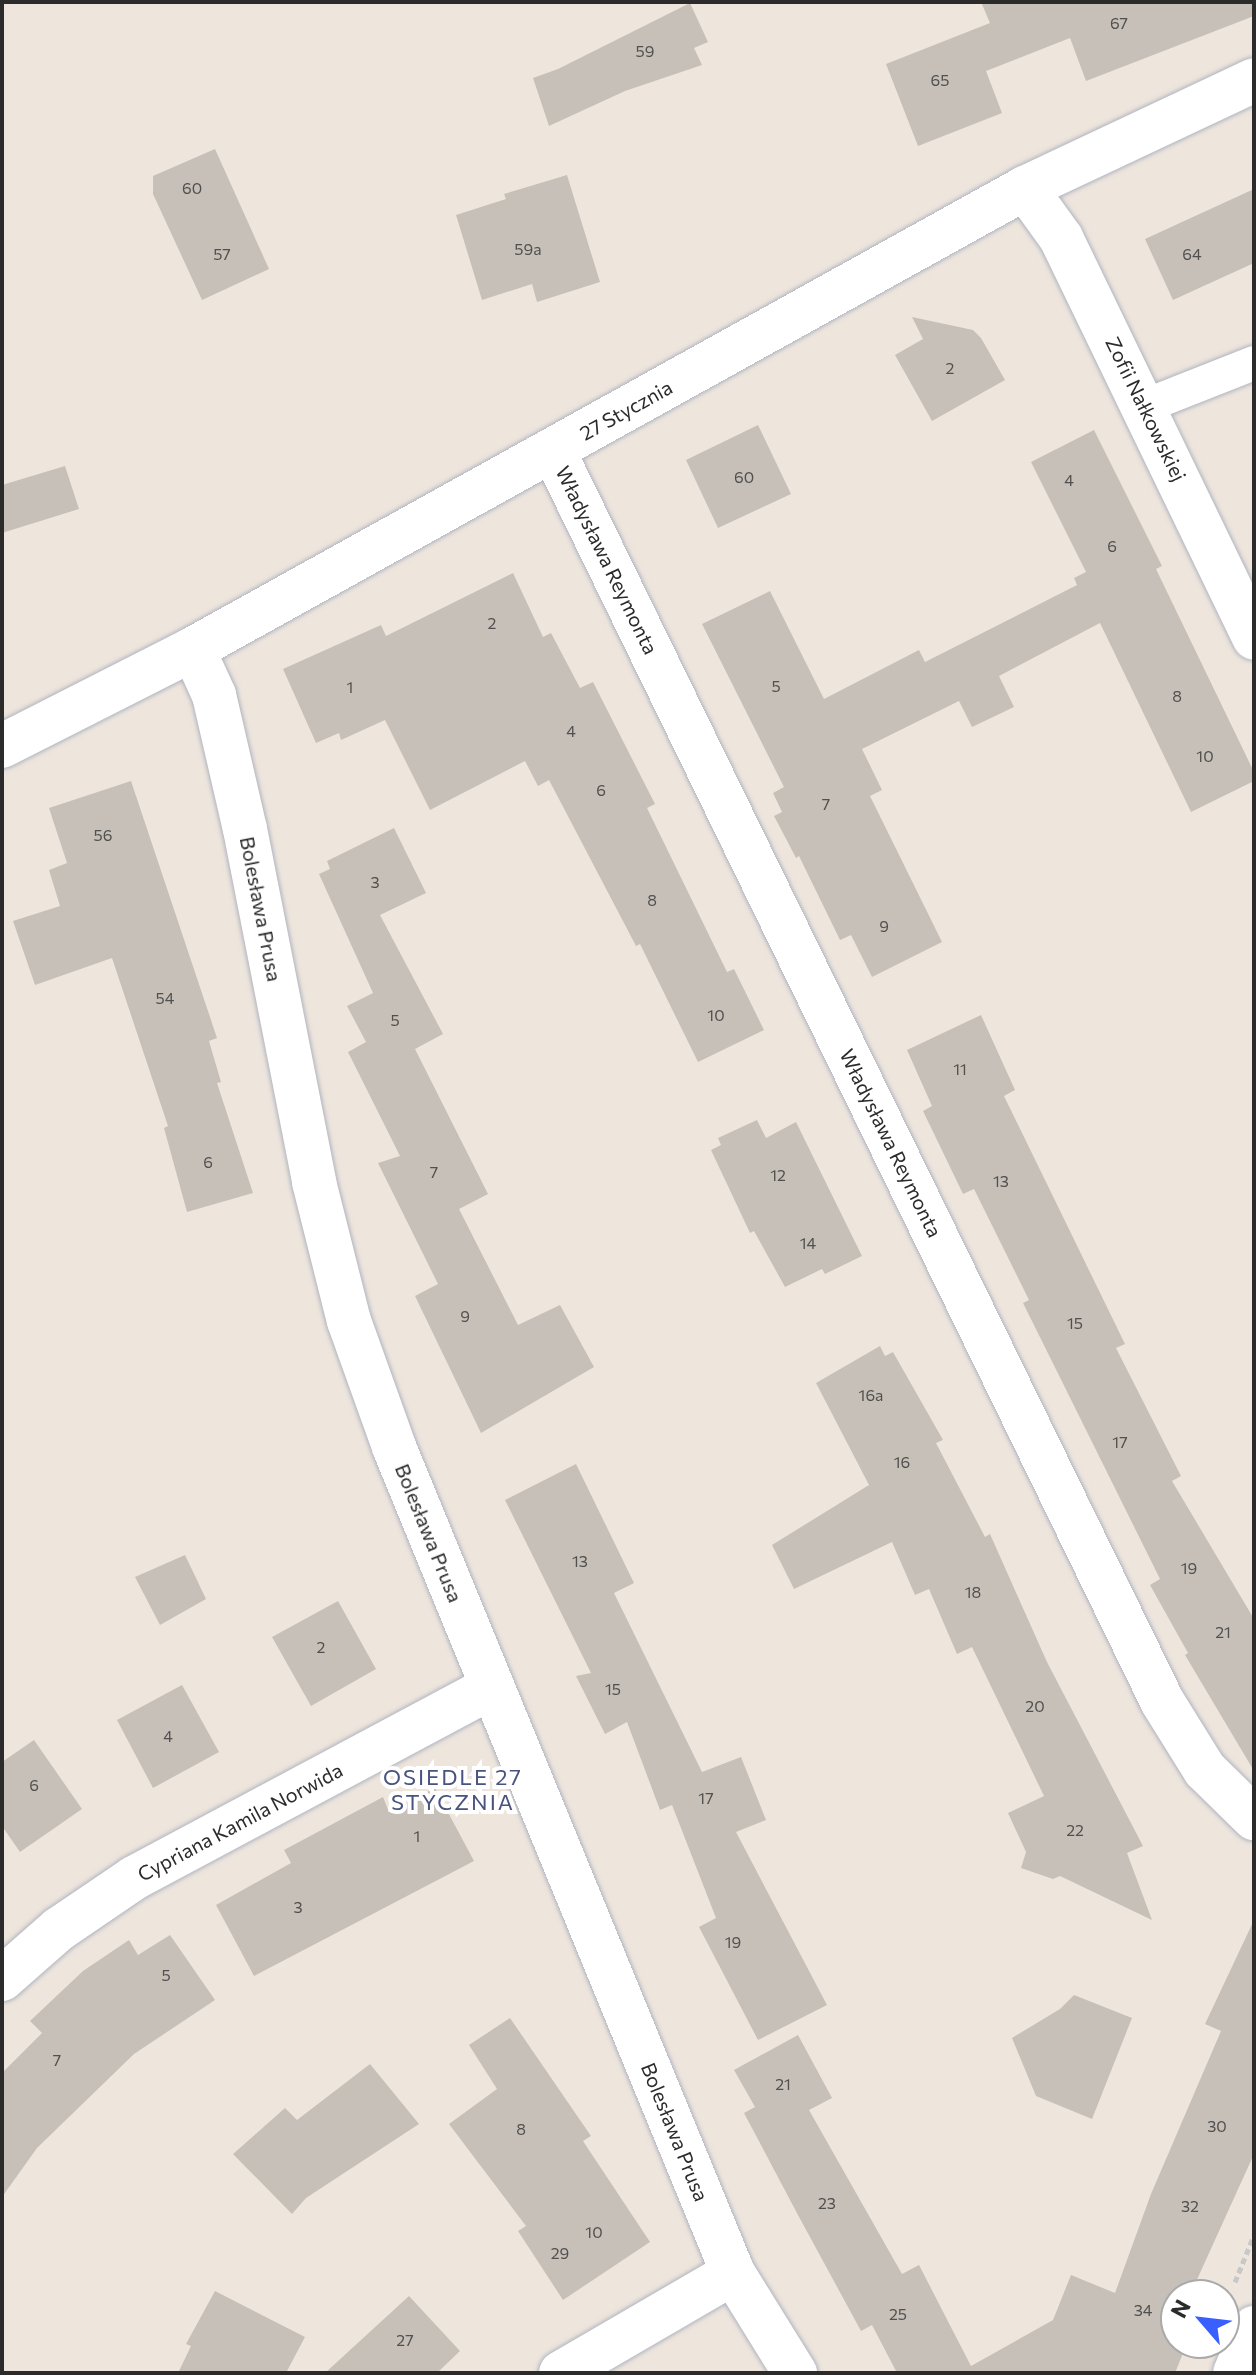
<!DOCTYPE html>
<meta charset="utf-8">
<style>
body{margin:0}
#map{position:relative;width:1256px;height:2375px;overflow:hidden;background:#eee6dd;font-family:Commissioner,sans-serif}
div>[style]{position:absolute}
.building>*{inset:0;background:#c6c0b9}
.path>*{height:5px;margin-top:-2.5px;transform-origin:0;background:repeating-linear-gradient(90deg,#c8c8c8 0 6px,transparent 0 10px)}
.roads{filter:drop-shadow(0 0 2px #b1b4c0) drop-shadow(0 0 2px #b1b4c0)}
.lane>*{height:34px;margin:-17px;padding:0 17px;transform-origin:17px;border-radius:17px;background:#fff}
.street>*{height:44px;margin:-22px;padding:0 22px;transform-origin:22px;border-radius:22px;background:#fff}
span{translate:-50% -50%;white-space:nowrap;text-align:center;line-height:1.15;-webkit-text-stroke:8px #fff;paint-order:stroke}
.number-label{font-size:16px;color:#52504e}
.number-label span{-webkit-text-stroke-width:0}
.street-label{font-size:20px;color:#2b2b2b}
.neighbourhood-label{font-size:22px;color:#49537f;letter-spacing:2px}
.frame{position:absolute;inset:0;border:4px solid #2b2b2b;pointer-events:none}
.north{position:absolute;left:1160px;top:2279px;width:80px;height:80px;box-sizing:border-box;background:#fff;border:2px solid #aaa;border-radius:50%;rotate:298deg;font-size:22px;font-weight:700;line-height:32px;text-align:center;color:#2b2b2b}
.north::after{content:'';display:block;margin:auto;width:28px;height:36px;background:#3960ff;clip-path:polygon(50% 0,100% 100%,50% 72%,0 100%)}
</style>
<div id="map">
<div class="building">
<div style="clip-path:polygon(981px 2px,1254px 2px,1254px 16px,1086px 81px,1070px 38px,986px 71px,1002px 113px,918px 146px,886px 64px,990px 23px)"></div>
<div style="clip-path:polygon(690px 3px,708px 42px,694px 48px,702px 65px,625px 91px,549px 126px,533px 78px,558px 69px)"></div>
<div style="clip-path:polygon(215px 149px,269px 269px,202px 300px,153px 194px,153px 176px)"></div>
<div style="clip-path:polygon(567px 175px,600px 282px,537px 302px,532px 284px,482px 300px,456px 215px,506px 199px,504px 194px)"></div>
<div style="clip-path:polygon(1254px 189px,1254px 263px,1173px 300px,1145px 239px)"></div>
<div style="clip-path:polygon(912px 317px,973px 330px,981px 338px,1005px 380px,932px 421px,895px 355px,923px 339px)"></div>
<div style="clip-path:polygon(758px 425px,791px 494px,718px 528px,686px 460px)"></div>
<div style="clip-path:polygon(1094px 430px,1162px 566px,1156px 569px,1254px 772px,1254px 781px,1191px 812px,1100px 623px,999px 676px,1014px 707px,972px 727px,959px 701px,862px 749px,882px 790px,870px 796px,942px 942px,872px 977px,851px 935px,840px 940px,799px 856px,796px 858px,774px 816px,782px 812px,773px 793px,784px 787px,702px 624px,770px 591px,824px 699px,919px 650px,925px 662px,1077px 585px,1074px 578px,1086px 572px,1031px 462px)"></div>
<div style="clip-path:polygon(65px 466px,79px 509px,2px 533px,2px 485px)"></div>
<div style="clip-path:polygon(513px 573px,543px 637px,551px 633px,580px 688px,593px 682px,655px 804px,647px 808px,727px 972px,734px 969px,764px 1030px,698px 1062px,640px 944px,636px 946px,549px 780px,538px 786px,525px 761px,430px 810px,385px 720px,341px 740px,339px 733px,316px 743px,283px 669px,381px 625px,386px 636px)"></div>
<div style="clip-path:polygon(131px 781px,217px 1038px,209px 1041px,221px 1082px,217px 1083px,253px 1193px,187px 1212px,164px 1128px,168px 1126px,112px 958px,35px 985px,13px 921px,60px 906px,49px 870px,67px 863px,49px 808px)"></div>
<div style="clip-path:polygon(394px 828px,426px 893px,380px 915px,443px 1034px,415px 1049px,488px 1194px,459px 1209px,518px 1325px,560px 1305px,594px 1367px,481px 1433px,415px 1296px,438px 1284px,378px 1163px,400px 1156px,348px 1052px,366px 1042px,347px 1006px,373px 993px,319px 874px,330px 869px,327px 861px)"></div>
<div style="clip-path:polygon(981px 1015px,1015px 1090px,1004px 1096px,1125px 1344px,1116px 1348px,1181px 1476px,1172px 1481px,1254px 1619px,1254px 1771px,1185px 1655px,1188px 1653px,1150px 1585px,1160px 1579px,1023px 1303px,1029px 1300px,974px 1189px,963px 1194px,923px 1111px,932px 1106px,907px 1050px)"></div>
<div style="clip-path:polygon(757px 1120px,766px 1138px,796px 1122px,862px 1256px,825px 1274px,822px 1269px,785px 1287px,754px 1231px,750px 1233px,711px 1150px,721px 1145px,718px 1138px)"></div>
<div style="clip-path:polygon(880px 1346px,885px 1356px,893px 1352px,943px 1440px,936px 1443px,985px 1537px,990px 1534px,1047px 1662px,1143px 1846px,1127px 1853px,1152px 1920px,1060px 1876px,1053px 1879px,1021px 1868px,1026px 1852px,1008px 1813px,1044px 1796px,972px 1647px,957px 1654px,929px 1589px,915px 1595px,892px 1542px,794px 1589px,772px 1545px,869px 1485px,816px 1383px)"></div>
<div style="clip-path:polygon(576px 1464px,634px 1583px,614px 1593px,702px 1772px,741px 1757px,766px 1820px,736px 1832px,827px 2005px,758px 2040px,699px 1927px,716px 1918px,672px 1805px,660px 1810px,627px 1722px,605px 1734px,576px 1676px,591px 1673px,505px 1500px)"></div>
<div style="clip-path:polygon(185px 1555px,206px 1599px,160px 1625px,135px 1577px)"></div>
<div style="clip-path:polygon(338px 1601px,376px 1669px,311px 1706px,272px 1637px)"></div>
<div style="clip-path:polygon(182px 1685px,219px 1752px,153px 1788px,117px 1720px)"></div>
<div style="clip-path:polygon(34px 1740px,82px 1809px,20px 1852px,2px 1826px,2px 1762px)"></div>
<div style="clip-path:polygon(435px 1788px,474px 1861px,254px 1976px,216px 1905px,291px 1863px,284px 1850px,383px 1797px,389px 1812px)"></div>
<div style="clip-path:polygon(1254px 1920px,1254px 2154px,1190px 2295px,1176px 2295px,1176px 2343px,1187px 2343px,1175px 2373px,897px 2373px,872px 2325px,861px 2331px,798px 2215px,744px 2113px,755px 2107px,734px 2070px,798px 2035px,832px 2098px,809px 2110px,902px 2274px,919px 2265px,971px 2366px,1053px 2320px,1071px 2275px,1115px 2293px,1151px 2194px,1221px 2031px,1205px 2024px)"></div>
<div style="clip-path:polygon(170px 1935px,215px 2000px,134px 2054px,37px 2148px,2px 2197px,2px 2073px,42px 2033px,30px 2021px,83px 1971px,129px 1940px,138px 1955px)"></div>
<div style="clip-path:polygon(1074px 1995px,1132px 2018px,1092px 2119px,1036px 2096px,1012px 2038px,1060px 2009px)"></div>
<div style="clip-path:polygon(510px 2018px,591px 2136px,583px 2141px,650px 2242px,563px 2300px,518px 2231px,526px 2226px,449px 2124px,497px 2089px,469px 2045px)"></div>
<div style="clip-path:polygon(370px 2064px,419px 2124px,306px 2198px,292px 2214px,233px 2154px,285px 2108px,297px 2120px)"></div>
<div style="clip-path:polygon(215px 2291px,305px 2337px,286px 2373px,178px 2373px,191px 2346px,186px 2344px)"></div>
<div style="clip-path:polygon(409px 2296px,460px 2351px,437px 2373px,325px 2373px)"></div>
</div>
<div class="path">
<div style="left:1235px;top:2282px;width:51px;rotate:-68deg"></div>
</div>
<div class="roads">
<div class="lane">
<div style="left:1145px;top:406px;width:117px;rotate:-21.5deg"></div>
</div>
<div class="street">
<div style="left:1025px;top:188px;width:62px;rotate:54.2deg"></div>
<div style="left:1061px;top:238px;width:444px;rotate:64.2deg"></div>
<div style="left:553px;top:450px;width:1391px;rotate:64.04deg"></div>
<div style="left:1162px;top:1701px;width:81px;rotate:58.1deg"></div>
<div style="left:1205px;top:1770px;width:69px;rotate:44.4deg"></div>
<div style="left:193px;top:649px;width:51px;rotate:65.5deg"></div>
<div style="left:214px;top:695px;width:138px;rotate:77deg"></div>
<div style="left:245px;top:829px;width:360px;rotate:78.9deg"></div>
<div style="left:314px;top:1182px;width:143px;rotate:75.9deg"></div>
<div style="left:349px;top:1321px;width:134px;rotate:70.3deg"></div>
<div style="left:394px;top:1447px;width:893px;rotate:67.69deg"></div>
<div style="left:733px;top:2273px;width:118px;rotate:58.2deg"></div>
<div style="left:2px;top:746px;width:214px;rotate:-26.9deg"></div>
<div style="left:193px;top:649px;width:951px;rotate:-28.99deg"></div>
<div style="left:1025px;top:188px;width:253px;rotate:-25.2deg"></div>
<div style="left:2px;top:1979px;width:76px;rotate:-41.3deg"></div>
<div style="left:59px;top:1929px;width:91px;rotate:-34.2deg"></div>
<div style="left:134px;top:1878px;width:406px;rotate:-28.1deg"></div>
<div style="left:561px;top:2373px;width:199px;rotate:-30.2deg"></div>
<div style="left:1235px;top:2373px;width:49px;rotate:-67.1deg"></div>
</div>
</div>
<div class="number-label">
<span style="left:1119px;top:23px">67</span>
<span style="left:645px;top:51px">59</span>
<span style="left:940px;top:80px">65</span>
<span style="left:192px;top:188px">60</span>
<span style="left:528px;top:249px">59a</span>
<span style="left:222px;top:254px">57</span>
<span style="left:1192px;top:254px">64</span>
<span style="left:950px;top:368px">2</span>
<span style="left:744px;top:477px">60</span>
<span style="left:1069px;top:480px">4</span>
<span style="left:1112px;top:546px">6</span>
<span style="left:492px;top:623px">2</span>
<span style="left:776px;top:686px">5</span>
<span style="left:350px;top:687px">1</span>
<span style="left:1177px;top:696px">8</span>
<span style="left:571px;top:731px">4</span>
<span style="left:1205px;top:756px">10</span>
<span style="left:601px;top:790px">6</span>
<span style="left:826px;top:804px">7</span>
<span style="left:103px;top:835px">56</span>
<span style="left:375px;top:882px">3</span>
<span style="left:652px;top:900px">8</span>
<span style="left:884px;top:926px">9</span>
<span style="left:165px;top:998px">54</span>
<span style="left:716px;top:1015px">10</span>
<span style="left:395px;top:1020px">5</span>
<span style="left:960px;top:1069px">11</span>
<span style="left:208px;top:1162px">6</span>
<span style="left:434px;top:1172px">7</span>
<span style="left:778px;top:1175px">12</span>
<span style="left:1001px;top:1181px">13</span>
<span style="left:808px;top:1243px">14</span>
<span style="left:465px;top:1316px">9</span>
<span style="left:1075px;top:1323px">15</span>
<span style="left:871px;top:1395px">16a</span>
<span style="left:1120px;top:1442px">17</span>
<span style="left:902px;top:1462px">16</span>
<span style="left:580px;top:1561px">13</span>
<span style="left:1189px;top:1568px">19</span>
<span style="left:973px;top:1592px">18</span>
<span style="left:1223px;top:1632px">21</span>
<span style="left:321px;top:1647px">2</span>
<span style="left:613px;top:1689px">15</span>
<span style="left:1035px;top:1706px">20</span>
<span style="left:168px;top:1736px">4</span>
<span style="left:34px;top:1785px">6</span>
<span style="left:706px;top:1798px">17</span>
<span style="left:1075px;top:1830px">22</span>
<span style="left:417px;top:1836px">1</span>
<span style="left:298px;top:1907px">3</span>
<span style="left:733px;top:1942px">19</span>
<span style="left:166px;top:1975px">5</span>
<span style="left:57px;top:2060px">7</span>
<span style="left:783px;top:2084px">21</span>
<span style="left:1217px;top:2126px">30</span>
<span style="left:521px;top:2129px">8</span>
<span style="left:827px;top:2203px">23</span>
<span style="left:1190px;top:2206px">32</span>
<span style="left:594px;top:2232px">10</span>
<span style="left:560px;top:2253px">29</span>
<span style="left:1143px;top:2310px">34</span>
<span style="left:898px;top:2314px">25</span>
<span style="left:405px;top:2340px">27</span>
</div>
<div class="street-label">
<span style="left:1146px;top:409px;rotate:64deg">Zofii Nałkowskiej</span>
<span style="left:626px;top:410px;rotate:-29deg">27 Stycznia</span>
<span style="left:607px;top:560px;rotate:64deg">Władysława Reymonta</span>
<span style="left:261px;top:909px;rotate:79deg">Bolesława Prusa</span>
<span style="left:891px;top:1143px;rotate:64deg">Władysława Reymonta</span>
<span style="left:429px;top:1533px;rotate:68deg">Bolesława Prusa</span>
<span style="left:240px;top:1822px;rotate:-28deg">Cypriana Kamila Norwida</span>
<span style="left:675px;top:2132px;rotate:68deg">Bolesława Prusa</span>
</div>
<div class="neighbourhood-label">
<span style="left:453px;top:1789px">OSIEDLE 27<br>STYCZNIA</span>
</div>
<div class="frame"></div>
<div class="north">N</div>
</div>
